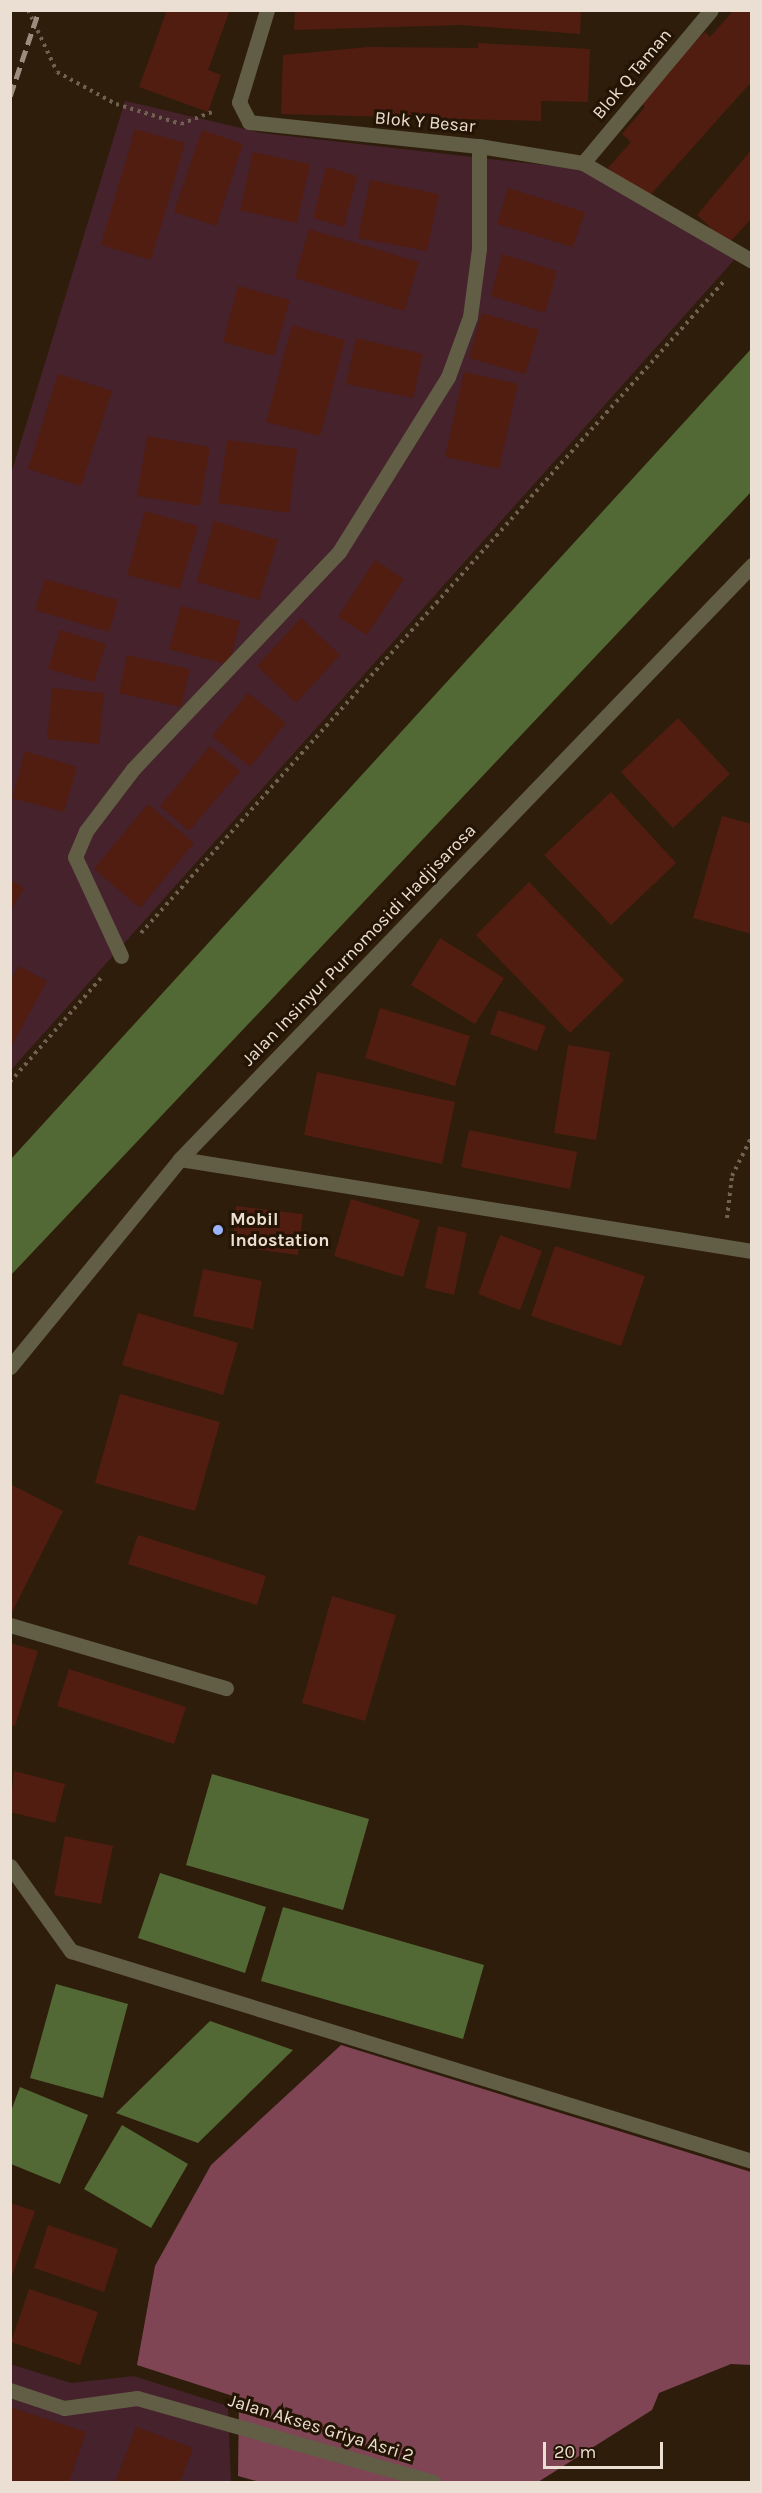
<!DOCTYPE html>
<style>
body{margin:0}
#map{position:relative;width:762px;height:2493px;overflow:hidden;background:#2e1d0b;font-family:Karla,sans-serif}
div>[style]{position:absolute}
.green>*{inset:0;background:#45222c}
.forest>*{inset:0;background:#7f4555}
.water>*{inset:0;background:#536935}
.building>*{inset:0;background:#511d11}
.path>*{height:4px;margin-top:-2px;transform-origin:0;background:repeating-linear-gradient(90deg,#706151 0 3px,transparent 0 7.5px)}
.service>*{height:15px;margin:-7.5px;padding:0 7.5px;transform-origin:7.5px;border-radius:7.5px;background:#625d45}
.minor>*{height:15px;margin:-7.5px;padding:0 7.5px;transform-origin:7.5px;border-radius:7.5px;background:#625d45}
.tertiary>*{height:15px;margin:-7.5px;padding:0 7.5px;transform-origin:7.5px;border-radius:7.5px;background:#625d45}
.rail>*{height:4.5px;margin-top:-2.25px;transform-origin:0;background:repeating-linear-gradient(90deg,#9b8c7e 0 12px,transparent 0 18px)}
.dots>*{width:16px;height:16px;translate:-50% -50%;box-sizing:border-box;border:3px solid #241403;border-radius:50%}
span{translate:-50% -50%;white-space:nowrap;text-align:center;line-height:1.15;-webkit-text-stroke:6px #241403;paint-order:stroke}
.street-label{font-size:18px;color:#ebdfd4}
.poi-label{font-size:18px;color:#ebdfd4;font-weight:700}
.left{translate:0 -50%;text-align:left}
.frame{position:absolute;inset:0;border:12px solid #ebdfd4;pointer-events:none}
.scale{position:absolute;left:543px;top:2442px;width:120px;height:27px;box-sizing:border-box;border:3px solid #ebdfd4;border-top:0;padding-left:8px;font-size:18px;line-height:21px;white-space:nowrap;color:#ebdfd4;-webkit-text-stroke:4px #241403;paint-order:stroke}
</style>
<div id="map">
<div class="green">
<div style="clip-path:polygon(125px 101px,262px 133px,579px 169px,735px 259px,11px 1070px,11px 474px)"></div>
<div style="clip-path:polygon(10px 2364px,71px 2383px,134px 2376px,228px 2406px,231px 2482px,11px 2482px)"></div>
</div>
<div class="forest">
<div style="clip-path:polygon(341px 2045px,751px 2172px,751px 2365px,731px 2364px,659px 2393px,652px 2410px,538px 2482px,260px 2482px,238px 2476px,239px 2398px,137px 2365px,155px 2266px,211px 2165px)"></div>
</div>
<div class="water">
<div style="clip-path:polygon(751px 349px,751px 492px,11px 1275px,11px 1159px)"></div>
<div style="clip-path:polygon(212px 1774px,369px 1819px,343px 1910px,186px 1865px)"></div>
<div style="clip-path:polygon(160px 1873px,266px 1907px,245px 1973px,138px 1938px)"></div>
<div style="clip-path:polygon(283px 1907px,484px 1965px,463px 2039px,261px 1981px)"></div>
<div style="clip-path:polygon(56px 1984px,128px 2004px,103px 2098px,30px 2078px)"></div>
<div style="clip-path:polygon(210px 2021px,293px 2050px,198px 2143px,116px 2113px)"></div>
<div style="clip-path:polygon(20px 2087px,88px 2115px,60px 2184px,11px 2164px,11px 2111px)"></div>
<div style="clip-path:polygon(122px 2125px,188px 2164px,151px 2228px,84px 2189px)"></div>
</div>
<div class="building">
<div style="clip-path:polygon(167px 10px,230px 10px,208px 70px,221px 75px,208px 112px,139px 87px)"></div>
<div style="clip-path:polygon(295px 10px,581px 10px,580px 34px,462px 25px,294px 30px)"></div>
<div style="clip-path:polygon(734px 10px,752px 10px,752px 81px,645px 201px,608px 168px,631px 142px,622px 134px,645px 107px,640px 102px,680px 55px,705px 32px,710px 37px)"></div>
<div style="clip-path:polygon(478px 43px,590px 49px,588px 102px,541px 101px,541px 121px,281px 114px,283px 55px,368px 47px,478px 48px)"></div>
<div style="clip-path:polygon(135px 129px,185px 143px,151px 260px,101px 245px)"></div>
<div style="clip-path:polygon(202px 130px,243px 144px,216px 226px,174px 212px)"></div>
<div style="clip-path:polygon(752px 149px,752px 218px,728px 244px,697px 215px)"></div>
<div style="clip-path:polygon(253px 152px,310px 164px,297px 223px,240px 210px)"></div>
<div style="clip-path:polygon(326px 167px,357px 176px,344px 227px,313px 218px)"></div>
<div style="clip-path:polygon(370px 180px,439px 194px,427px 251px,358px 238px)"></div>
<div style="clip-path:polygon(508px 188px,585px 212px,573px 247px,497px 224px)"></div>
<div style="clip-path:polygon(309px 229px,419px 262px,404px 311px,295px 278px)"></div>
<div style="clip-path:polygon(502px 254px,557px 271px,545px 313px,491px 296px)"></div>
<div style="clip-path:polygon(238px 286px,290px 300px,274px 356px,223px 342px)"></div>
<div style="clip-path:polygon(482px 313px,539px 330px,525px 374px,469px 358px)"></div>
<div style="clip-path:polygon(292px 325px,345px 340px,320px 436px,266px 422px)"></div>
<div style="clip-path:polygon(356px 338px,423px 354px,413px 398px,346px 384px)"></div>
<div style="clip-path:polygon(464px 372px,518px 384px,499px 469px,445px 457px)"></div>
<div style="clip-path:polygon(58px 374px,112px 391px,81px 486px,28px 469px)"></div>
<div style="clip-path:polygon(147px 436px,210px 447px,200px 506px,137px 496px)"></div>
<div style="clip-path:polygon(227px 440px,297px 449px,289px 513px,218px 503px)"></div>
<div style="clip-path:polygon(145px 511px,198px 526px,180px 589px,127px 575px)"></div>
<div style="clip-path:polygon(214px 521px,278px 540px,259px 600px,197px 582px)"></div>
<div style="clip-path:polygon(375px 560px,404px 579px,367px 635px,338px 617px)"></div>
<div style="clip-path:polygon(45px 579px,118px 600px,109px 632px,35px 610px)"></div>
<div style="clip-path:polygon(181px 606px,240px 621px,229px 665px,169px 649px)"></div>
<div style="clip-path:polygon(301px 618px,340px 655px,296px 703px,257px 666px)"></div>
<div style="clip-path:polygon(60px 630px,106px 644px,94px 682px,48px 669px)"></div>
<div style="clip-path:polygon(127px 655px,190px 669px,181px 707px,119px 693px)"></div>
<div style="clip-path:polygon(52px 688px,104px 693px,99px 744px,47px 739px)"></div>
<div style="clip-path:polygon(248px 693px,286px 723px,250px 767px,212px 736px)"></div>
<div style="clip-path:polygon(678px 718px,730px 774px,673px 828px,621px 772px)"></div>
<div style="clip-path:polygon(210px 746px,240px 771px,189px 831px,160px 806px)"></div>
<div style="clip-path:polygon(25px 751px,77px 767px,64px 812px,12px 798px)"></div>
<div style="clip-path:polygon(611px 792px,676px 863px,611px 925px,544px 855px)"></div>
<div style="clip-path:polygon(148px 804px,194px 843px,140px 908px,94px 869px)"></div>
<div style="clip-path:polygon(722px 816px,752px 824px,752px 934px,693px 918px)"></div>
<div style="clip-path:polygon(10px 880px,24px 888px,10px 911px)"></div>
<div style="clip-path:polygon(529px 882px,624px 980px,570px 1033px,476px 935px)"></div>
<div style="clip-path:polygon(440px 938px,504px 978px,475px 1024px,411px 985px)"></div>
<div style="clip-path:polygon(19px 966px,47px 981px,10px 1049px,10px 982px)"></div>
<div style="clip-path:polygon(380px 1008px,470px 1036px,455px 1086px,365px 1058px)"></div>
<div style="clip-path:polygon(498px 1010px,546px 1026px,537px 1051px,490px 1034px)"></div>
<div style="clip-path:polygon(568px 1045px,610px 1052px,596px 1140px,554px 1133px)"></div>
<div style="clip-path:polygon(317px 1072px,455px 1102px,442px 1164px,304px 1135px)"></div>
<div style="clip-path:polygon(469px 1130px,577px 1152px,570px 1189px,461px 1167px)"></div>
<div style="clip-path:polygon(351px 1199px,420px 1220px,403px 1277px,334px 1256px)"></div>
<div style="clip-path:polygon(236px 1206px,303px 1214px,298px 1255px,232px 1246px)"></div>
<div style="clip-path:polygon(438px 1226px,467px 1233px,454px 1295px,425px 1288px)"></div>
<div style="clip-path:polygon(500px 1235px,542px 1251px,520px 1310px,478px 1294px)"></div>
<div style="clip-path:polygon(555px 1246px,645px 1276px,621px 1346px,531px 1316px)"></div>
<div style="clip-path:polygon(203px 1269px,262px 1281px,253px 1329px,193px 1316px)"></div>
<div style="clip-path:polygon(138px 1313px,238px 1343px,223px 1395px,122px 1365px)"></div>
<div style="clip-path:polygon(120px 1394px,220px 1422px,195px 1511px,95px 1483px)"></div>
<div style="clip-path:polygon(10px 1484px,63px 1511px,10px 1616px)"></div>
<div style="clip-path:polygon(138px 1535px,266px 1576px,257px 1605px,128px 1564px)"></div>
<div style="clip-path:polygon(332px 1596px,396px 1615px,365px 1721px,302px 1703px)"></div>
<div style="clip-path:polygon(10px 1643px,38px 1651px,15px 1726px,10px 1725px)"></div>
<div style="clip-path:polygon(69px 1669px,186px 1707px,174px 1744px,57px 1706px)"></div>
<div style="clip-path:polygon(14px 1771px,65px 1784px,55px 1823px,10px 1812px)"></div>
<div style="clip-path:polygon(65px 1836px,113px 1846px,101px 1904px,54px 1895px)"></div>
<div style="clip-path:polygon(10px 2203px,35px 2211px,11px 2278px,10px 2278px)"></div>
<div style="clip-path:polygon(48px 2225px,118px 2249px,104px 2292px,34px 2268px)"></div>
<div style="clip-path:polygon(29px 2289px,98px 2312px,80px 2365px,11px 2342px)"></div>
<div style="clip-path:polygon(10px 2407px,86px 2432px,69px 2482px,10px 2482px)"></div>
<div style="clip-path:polygon(136px 2427px,193px 2448px,180px 2482px,115px 2482px)"></div>
</div>
<div class="path">
<div style="left:28px;top:10px;width:68px;rotate:64.9deg"></div>
<div style="left:57px;top:72px;width:67px;rotate:28.5deg"></div>
<div style="left:116px;top:104px;width:68px;rotate:17.1deg"></div>
<div style="left:181px;top:124px;width:33px;rotate:-21deg"></div>
<div style="left:141px;top:933px;width:877px;rotate:-48.19deg"></div>
<div style="left:10px;top:1082px;width:140px;rotate:-48.8deg"></div>
<div style="left:727px;top:1218px;width:42px;rotate:-83.2deg"></div>
<div style="left:732px;top:1176px;width:45px;rotate:-63.4deg"></div>
</div>
<div class="service">
<div style="left:10px;top:1625px;width:225px;rotate:16.3deg"></div>
</div>
<div class="minor">
<div style="left:267px;top:10px;width:96px;rotate:106.9deg"></div>
<div style="left:239px;top:102px;width:22px;rotate:63deg"></div>
<div style="left:249px;top:122px;width:231px;rotate:6deg"></div>
<div style="left:479px;top:146px;width:105px;rotate:9.3deg"></div>
<div style="left:583px;top:163px;width:195px;rotate:30.1deg"></div>
<div style="left:583px;top:163px;width:199px;rotate:-50.1deg"></div>
<div style="left:121px;top:956px;width:109px;rotate:-114.9deg"></div>
<div style="left:75px;top:857px;width:28px;rotate:-67deg"></div>
<div style="left:86px;top:831px;width:78px;rotate:-52.8deg"></div>
<div style="left:133px;top:769px;width:299px;rotate:-46.5deg"></div>
<div style="left:339px;top:552px;width:206px;rotate:-58.1deg"></div>
<div style="left:448px;top:377px;width:64px;rotate:-69.9deg"></div>
<div style="left:470px;top:317px;width:69px;rotate:-82.5deg"></div>
<div style="left:479px;top:249px;width:103px;rotate:-90deg"></div>
<div style="left:180px;top:1159px;width:579px;rotate:9.14deg"></div>
<div style="left:10px;top:1866px;width:105px;rotate:54.3deg"></div>
<div style="left:71px;top:1951px;width:713px;rotate:17.14deg"></div>
<div style="left:10px;top:2390px;width:57px;rotate:18.4deg"></div>
<div style="left:64px;top:2408px;width:74px;rotate:-7.8deg"></div>
<div style="left:137px;top:2398px;width:308px;rotate:15.8deg"></div>
</div>
<div class="tertiary">
<div style="left:10px;top:1367px;width:269px;rotate:-50.7deg"></div>
<div style="left:180px;top:1159px;width:825px;rotate:-46.08deg"></div>
</div>
<div class="rail">
<div style="left:10px;top:96px;width:91px;rotate:-71.4deg"></div>
</div>
<div class="dots">
<div style="left:218px;top:1230px;background:#9bb4fd"></div>
</div>
<div class="street-label">
<span style="left:632px;top:74px;rotate:-50deg">Blok Q Taman</span>
<span style="left:425px;top:122px;rotate:5deg">Blok Y Besar</span>
<span style="left:359px;top:945px;rotate:-46deg">Jalan Insinyur Purnomosidi Hadjisarosa</span>
<span style="left:321px;top:2428px;rotate:17deg">Jalan Akses Griya Asri 2</span>
</div>
<div class="poi-label">
<span class="left" style="left:230px;top:1230px">Mobil<br>Indostation</span>
</div>
<div class="frame"></div>
<div class="scale">20 m</div>
</div>
